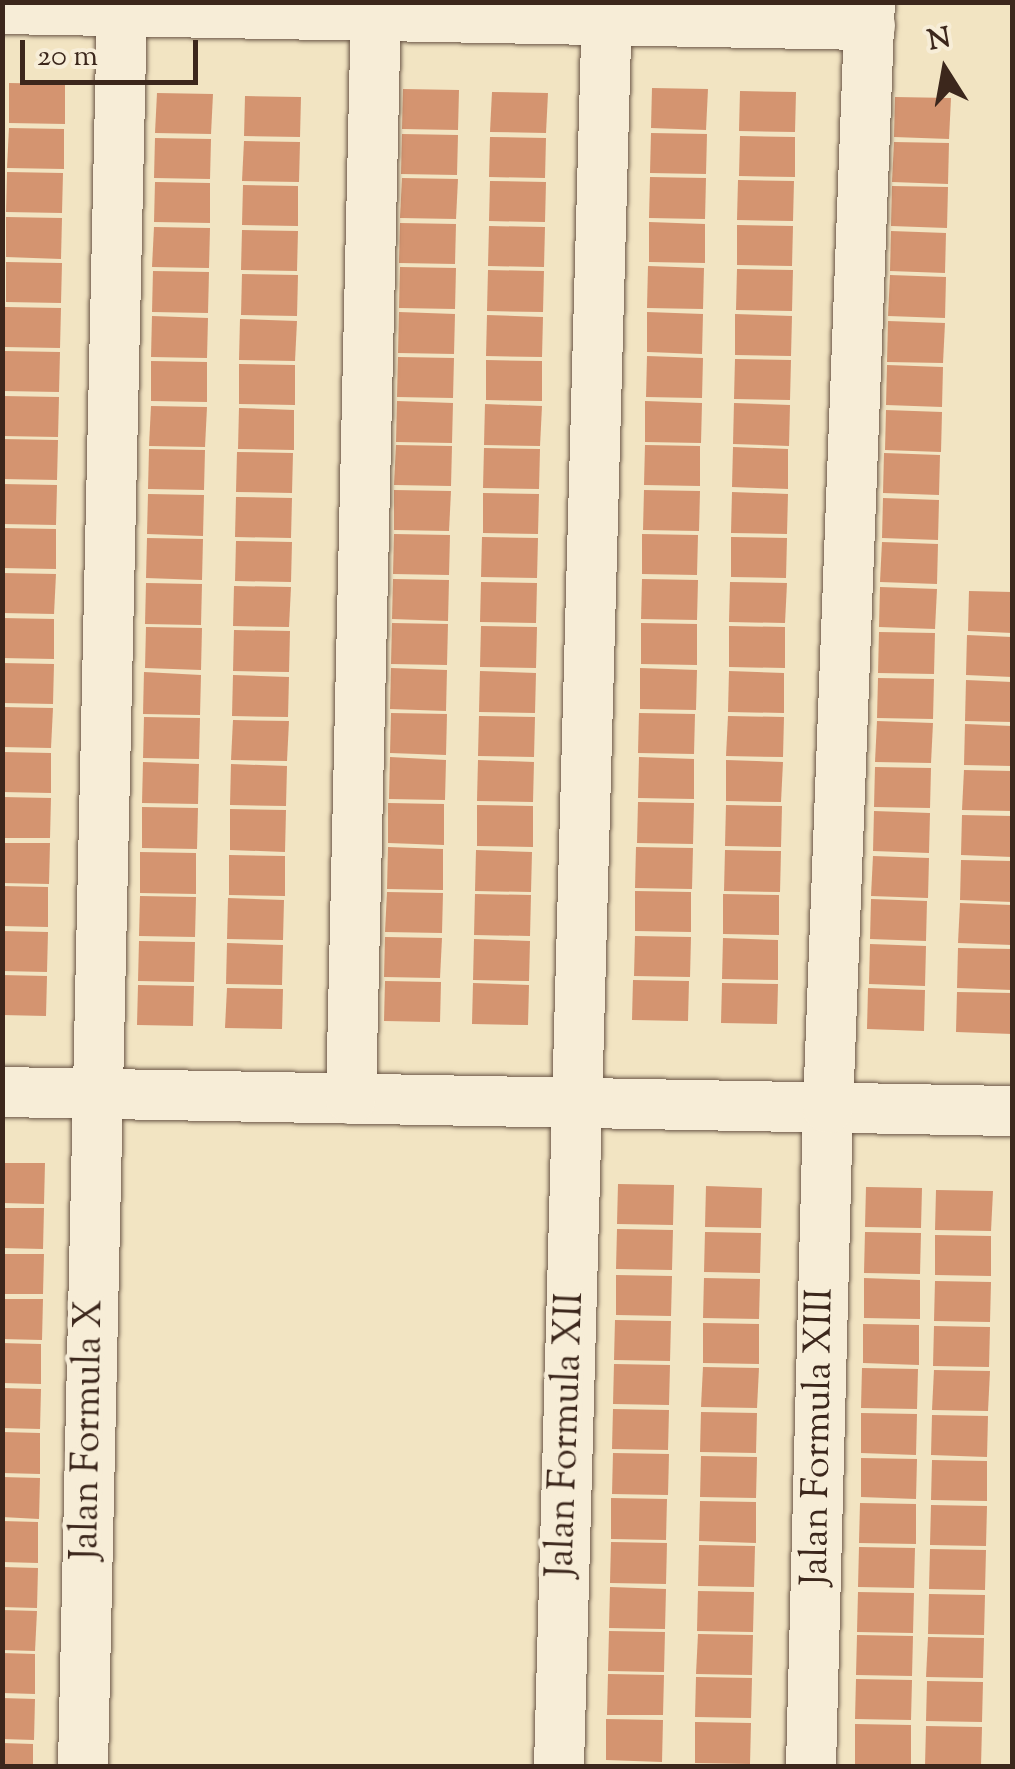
<!DOCTYPE html>
<style>
body{margin:0}
#map{position:relative;width:1015px;height:1769px;overflow:hidden;background:#f2e4c2;font-family:"Sorts Mill Goudy",serif}
div>[style]{position:absolute}
.building>*{inset:0;background:#d49470}
.roads{filter:drop-shadow(0 0 2px #6a5646) drop-shadow(0 0 2px #6a5646)}
.street>*{height:50px;margin:-25px;padding:0 25px;transform-origin:25px;border-radius:25px;background:#f7edd7}
span{translate:-50% -50%;white-space:nowrap;text-align:center;line-height:1.15;-webkit-text-stroke:9px #f7edd7;paint-order:stroke}
.street-label{font-size:38px;color:#3c271c}
.frame{position:absolute;inset:0;border:5px solid #3c271c;pointer-events:none}
.north{position:absolute;left:895px;top:20px;width:100px;height:100px;-webkit-text-stroke:8px #f7edd7;paint-order:stroke;rotate:349deg;font-size:28px;font-weight:700;line-height:40px;text-align:center;color:#3c271c}
.north::after{content:'';display:block;margin:auto;width:35px;height:45px;background:#3c271c;clip-path:polygon(50% 0,100% 100%,50% 72%,0 100%)}
.scale{position:absolute;left:20px;top:40px;width:178px;height:45px;box-sizing:border-box;border:5px solid #3c271c;border-top:0;padding-left:12px;font-size:30px;line-height:35px;white-space:nowrap;color:#3c271c;-webkit-text-stroke:8px #f7edd7;paint-order:stroke}
</style>
<div id="map">
<div class="building">
<div style="clip-path:polygon(9px 83px,65px 84px,65px 124px,9px 123px)"></div>
<div style="clip-path:polygon(652px 88px,708px 89px,706px 130px,651px 128px)"></div>
<div style="clip-path:polygon(403px 89px,459px 90px,458px 130px,402px 129px)"></div>
<div style="clip-path:polygon(740px 91px,796px 92px,795px 132px,739px 131px)"></div>
<div style="clip-path:polygon(492px 92px,548px 93px,546px 133px,490px 132px)"></div>
<div style="clip-path:polygon(157px 93px,213px 94px,211px 134px,155px 133px)"></div>
<div style="clip-path:polygon(245px 96px,301px 97px,300px 137px,244px 136px)"></div>
<div style="clip-path:polygon(895px 97px,951px 98px,949px 139px,894px 137px)"></div>
<div style="clip-path:polygon(9px 128px,64px 129px,64px 169px,7px 168px)"></div>
<div style="clip-path:polygon(651px 133px,707px 134px,706px 174px,650px 173px)"></div>
<div style="clip-path:polygon(402px 134px,458px 135px,457px 175px,401px 174px)"></div>
<div style="clip-path:polygon(740px 136px,795px 137px,795px 177px,739px 176px)"></div>
<div style="clip-path:polygon(490px 137px,546px 138px,545px 178px,489px 177px)"></div>
<div style="clip-path:polygon(155px 138px,211px 139px,210px 179px,154px 178px)"></div>
<div style="clip-path:polygon(244px 141px,300px 142px,299px 182px,242px 181px)"></div>
<div style="clip-path:polygon(894px 142px,949px 143px,948px 184px,892px 182px)"></div>
<div style="clip-path:polygon(7px 172px,63px 173px,62px 213px,6px 212px)"></div>
<div style="clip-path:polygon(650px 177px,706px 178px,705px 219px,649px 218px)"></div>
<div style="clip-path:polygon(402px 178px,458px 179px,456px 219px,400px 218px)"></div>
<div style="clip-path:polygon(738px 180px,794px 181px,793px 221px,737px 220px)"></div>
<div style="clip-path:polygon(490px 181px,546px 182px,545px 222px,489px 221px)"></div>
<div style="clip-path:polygon(155px 182px,210px 183px,210px 223px,154px 222px)"></div>
<div style="clip-path:polygon(243px 185px,298px 186px,298px 226px,242px 225px)"></div>
<div style="clip-path:polygon(892px 186px,948px 187px,947px 228px,891px 226px)"></div>
<div style="clip-path:polygon(6px 217px,62px 218px,61px 259px,6px 257px)"></div>
<div style="clip-path:polygon(649px 222px,705px 224px,705px 263px,649px 262px)"></div>
<div style="clip-path:polygon(400px 223px,456px 224px,455px 264px,399px 263px)"></div>
<div style="clip-path:polygon(737px 225px,793px 226px,792px 266px,737px 265px)"></div>
<div style="clip-path:polygon(489px 226px,545px 227px,544px 267px,488px 266px)"></div>
<div style="clip-path:polygon(154px 227px,210px 228px,209px 268px,152px 267px)"></div>
<div style="clip-path:polygon(242px 230px,298px 231px,297px 271px,241px 270px)"></div>
<div style="clip-path:polygon(891px 231px,946px 233px,945px 273px,890px 271px)"></div>
<div style="clip-path:polygon(6px 262px,62px 263px,61px 303px,6px 302px)"></div>
<div style="clip-path:polygon(648px 266px,704px 268px,703px 309px,647px 308px)"></div>
<div style="clip-path:polygon(400px 267px,456px 268px,455px 309px,399px 308px)"></div>
<div style="clip-path:polygon(737px 269px,793px 270px,792px 311px,736px 310px)"></div>
<div style="clip-path:polygon(488px 270px,544px 271px,543px 312px,487px 311px)"></div>
<div style="clip-path:polygon(153px 271px,209px 272px,208px 313px,152px 312px)"></div>
<div style="clip-path:polygon(242px 274px,298px 275px,297px 316px,241px 315px)"></div>
<div style="clip-path:polygon(890px 275px,946px 277px,945px 318px,888px 316px)"></div>
<div style="clip-path:polygon(5px 307px,61px 308px,60px 348px,4px 347px)"></div>
<div style="clip-path:polygon(399px 312px,455px 314px,454px 354px,398px 353px)"></div>
<div style="clip-path:polygon(647px 312px,703px 314px,702px 354px,647px 352px)"></div>
<div style="clip-path:polygon(735px 314px,792px 316px,791px 356px,735px 355px)"></div>
<div style="clip-path:polygon(487px 315px,543px 317px,542px 357px,486px 356px)"></div>
<div style="clip-path:polygon(152px 316px,208px 318px,207px 358px,151px 357px)"></div>
<div style="clip-path:polygon(240px 319px,297px 321px,295px 361px,239px 360px)"></div>
<div style="clip-path:polygon(888px 321px,945px 323px,943px 363px,887px 362px)"></div>
<div style="clip-path:polygon(4px 351px,60px 352px,59px 392px,3px 391px)"></div>
<div style="clip-path:polygon(647px 356px,703px 358px,702px 398px,646px 397px)"></div>
<div style="clip-path:polygon(398px 357px,454px 358px,453px 398px,397px 397px)"></div>
<div style="clip-path:polygon(735px 359px,791px 360px,790px 400px,734px 399px)"></div>
<div style="clip-path:polygon(486px 360px,542px 361px,542px 401px,486px 400px)"></div>
<div style="clip-path:polygon(151px 361px,207px 362px,207px 402px,151px 401px)"></div>
<div style="clip-path:polygon(239px 364px,295px 365px,295px 405px,239px 404px)"></div>
<div style="clip-path:polygon(887px 365px,943px 367px,942px 407px,886px 405px)"></div>
<div style="clip-path:polygon(3px 396px,59px 397px,58px 437px,2px 436px)"></div>
<div style="clip-path:polygon(397px 401px,453px 403px,452px 443px,396px 442px)"></div>
<div style="clip-path:polygon(645px 401px,702px 403px,701px 443px,645px 442px)"></div>
<div style="clip-path:polygon(734px 403px,790px 405px,789px 446px,733px 444px)"></div>
<div style="clip-path:polygon(485px 404px,542px 406px,540px 446px,484px 445px)"></div>
<div style="clip-path:polygon(151px 406px,207px 407px,205px 447px,149px 446px)"></div>
<div style="clip-path:polygon(239px 408px,294px 410px,294px 450px,238px 449px)"></div>
<div style="clip-path:polygon(886px 410px,942px 412px,941px 452px,885px 450px)"></div>
<div style="clip-path:polygon(2px 439px,58px 440px,57px 480px,2px 479px)"></div>
<div style="clip-path:polygon(396px 445px,452px 446px,451px 486px,394px 485px)"></div>
<div style="clip-path:polygon(645px 445px,700px 446px,700px 486px,644px 485px)"></div>
<div style="clip-path:polygon(733px 447px,788px 449px,788px 489px,732px 487px)"></div>
<div style="clip-path:polygon(484px 448px,540px 449px,539px 489px,483px 488px)"></div>
<div style="clip-path:polygon(149px 449px,205px 450px,204px 490px,148px 489px)"></div>
<div style="clip-path:polygon(237px 452px,293px 453px,292px 493px,236px 492px)"></div>
<div style="clip-path:polygon(884px 453px,940px 455px,939px 495px,883px 493px)"></div>
<div style="clip-path:polygon(2px 484px,57px 485px,56px 525px,2px 524px)"></div>
<div style="clip-path:polygon(394px 490px,451px 491px,449px 531px,394px 530px)"></div>
<div style="clip-path:polygon(644px 490px,700px 491px,699px 531px,643px 530px)"></div>
<div style="clip-path:polygon(732px 492px,788px 494px,787px 534px,731px 533px)"></div>
<div style="clip-path:polygon(483px 493px,539px 494px,538px 534px,483px 533px)"></div>
<div style="clip-path:polygon(148px 494px,204px 495px,203px 536px,147px 534px)"></div>
<div style="clip-path:polygon(236px 497px,292px 498px,291px 538px,235px 537px)"></div>
<div style="clip-path:polygon(883px 498px,939px 500px,938px 540px,882px 538px)"></div>
<div style="clip-path:polygon(2px 528px,56px 529px,56px 569px,2px 568px)"></div>
<div style="clip-path:polygon(394px 534px,450px 535px,449px 575px,393px 574px)"></div>
<div style="clip-path:polygon(642px 534px,698px 535px,697px 575px,642px 574px)"></div>
<div style="clip-path:polygon(482px 537px,538px 538px,537px 578px,481px 577px)"></div>
<div style="clip-path:polygon(731px 537px,787px 538px,786px 578px,731px 577px)"></div>
<div style="clip-path:polygon(147px 538px,203px 539px,202px 580px,146px 578px)"></div>
<div style="clip-path:polygon(236px 541px,292px 542px,291px 582px,235px 581px)"></div>
<div style="clip-path:polygon(882px 542px,938px 544px,937px 584px,880px 582px)"></div>
<div style="clip-path:polygon(2px 573px,56px 574px,54px 614px,2px 613px)"></div>
<div style="clip-path:polygon(393px 579px,449px 580px,448px 621px,392px 619px)"></div>
<div style="clip-path:polygon(642px 579px,698px 580px,697px 620px,641px 619px)"></div>
<div style="clip-path:polygon(481px 582px,537px 583px,536px 623px,480px 622px)"></div>
<div style="clip-path:polygon(730px 582px,787px 583px,785px 623px,729px 622px)"></div>
<div style="clip-path:polygon(146px 583px,202px 584px,201px 625px,145px 624px)"></div>
<div style="clip-path:polygon(234px 586px,291px 587px,289px 627px,233px 626px)"></div>
<div style="clip-path:polygon(880px 587px,937px 589px,935px 629px,879px 627px)"></div>
<div style="clip-path:polygon(969px 591px,1012px 592px,1012px 633px,968px 631px)"></div>
<div style="clip-path:polygon(2px 618px,54px 619px,54px 659px,2px 658px)"></div>
<div style="clip-path:polygon(392px 623px,448px 624px,447px 665px,391px 664px)"></div>
<div style="clip-path:polygon(641px 623px,697px 624px,697px 665px,641px 664px)"></div>
<div style="clip-path:polygon(481px 626px,537px 627px,536px 668px,480px 667px)"></div>
<div style="clip-path:polygon(729px 626px,785px 627px,785px 668px,729px 667px)"></div>
<div style="clip-path:polygon(146px 627px,202px 628px,201px 670px,145px 668px)"></div>
<div style="clip-path:polygon(234px 630px,290px 631px,289px 672px,233px 671px)"></div>
<div style="clip-path:polygon(879px 632px,935px 633px,934px 674px,878px 673px)"></div>
<div style="clip-path:polygon(967px 635px,1012px 637px,1012px 677px,966px 675px)"></div>
<div style="clip-path:polygon(2px 663px,54px 664px,53px 704px,2px 703px)"></div>
<div style="clip-path:polygon(391px 668px,447px 670px,446px 711px,390px 709px)"></div>
<div style="clip-path:polygon(640px 668px,697px 670px,696px 710px,640px 709px)"></div>
<div style="clip-path:polygon(480px 671px,536px 673px,535px 713px,479px 712px)"></div>
<div style="clip-path:polygon(729px 671px,784px 673px,784px 713px,728px 712px)"></div>
<div style="clip-path:polygon(144px 672px,201px 675px,200px 715px,143px 714px)"></div>
<div style="clip-path:polygon(233px 675px,289px 677px,288px 717px,232px 716px)"></div>
<div style="clip-path:polygon(878px 678px,934px 679px,933px 719px,877px 718px)"></div>
<div style="clip-path:polygon(966px 680px,1012px 682px,1012px 722px,965px 721px)"></div>
<div style="clip-path:polygon(2px 707px,53px 708px,51px 748px,2px 747px)"></div>
<div style="clip-path:polygon(391px 713px,447px 714px,446px 755px,390px 753px)"></div>
<div style="clip-path:polygon(639px 713px,695px 714px,694px 754px,638px 753px)"></div>
<div style="clip-path:polygon(479px 716px,535px 717px,534px 757px,478px 756px)"></div>
<div style="clip-path:polygon(728px 716px,784px 717px,783px 757px,726px 756px)"></div>
<div style="clip-path:polygon(144px 717px,200px 718px,199px 759px,143px 758px)"></div>
<div style="clip-path:polygon(233px 720px,289px 721px,287px 761px,231px 760px)"></div>
<div style="clip-path:polygon(877px 721px,933px 723px,931px 763px,875px 762px)"></div>
<div style="clip-path:polygon(965px 724px,1012px 726px,1012px 766px,964px 765px)"></div>
<div style="clip-path:polygon(2px 752px,51px 753px,51px 793px,2px 792px)"></div>
<div style="clip-path:polygon(390px 757px,446px 760px,445px 800px,389px 799px)"></div>
<div style="clip-path:polygon(639px 757px,694px 759px,694px 799px,638px 798px)"></div>
<div style="clip-path:polygon(478px 760px,534px 762px,533px 802px,477px 801px)"></div>
<div style="clip-path:polygon(726px 760px,783px 762px,781px 802px,726px 801px)"></div>
<div style="clip-path:polygon(143px 762px,199px 764px,198px 804px,142px 803px)"></div>
<div style="clip-path:polygon(231px 764px,287px 766px,286px 806px,230px 805px)"></div>
<div style="clip-path:polygon(875px 767px,931px 768px,930px 808px,874px 807px)"></div>
<div style="clip-path:polygon(964px 770px,1012px 771px,1012px 811px,962px 810px)"></div>
<div style="clip-path:polygon(2px 797px,51px 798px,50px 838px,2px 838px)"></div>
<div style="clip-path:polygon(638px 802px,694px 803px,693px 844px,637px 843px)"></div>
<div style="clip-path:polygon(388px 803px,444px 804px,444px 845px,388px 843px)"></div>
<div style="clip-path:polygon(477px 805px,533px 806px,533px 847px,477px 846px)"></div>
<div style="clip-path:polygon(726px 805px,782px 806px,781px 847px,725px 846px)"></div>
<div style="clip-path:polygon(142px 807px,198px 808px,197px 849px,142px 848px)"></div>
<div style="clip-path:polygon(230px 809px,286px 810px,285px 852px,230px 850px)"></div>
<div style="clip-path:polygon(874px 811px,930px 813px,929px 853px,873px 851px)"></div>
<div style="clip-path:polygon(962px 815px,1012px 816px,1012px 857px,961px 855px)"></div>
<div style="clip-path:polygon(2px 843px,50px 843px,49px 884px,2px 883px)"></div>
<div style="clip-path:polygon(388px 847px,443px 849px,443px 890px,387px 889px)"></div>
<div style="clip-path:polygon(636px 847px,693px 848px,692px 889px,635px 888px)"></div>
<div style="clip-path:polygon(476px 850px,532px 852px,531px 892px,475px 891px)"></div>
<div style="clip-path:polygon(725px 850px,781px 851px,780px 892px,724px 891px)"></div>
<div style="clip-path:polygon(140px 852px,196px 853px,196px 894px,140px 893px)"></div>
<div style="clip-path:polygon(229px 855px,285px 856px,285px 896px,229px 895px)"></div>
<div style="clip-path:polygon(873px 856px,929px 858px,928px 898px,871px 896px)"></div>
<div style="clip-path:polygon(961px 860px,1012px 861px,1012px 902px,960px 900px)"></div>
<div style="clip-path:polygon(2px 886px,48px 887px,48px 927px,2px 926px)"></div>
<div style="clip-path:polygon(635px 891px,691px 892px,691px 932px,635px 931px)"></div>
<div style="clip-path:polygon(387px 892px,443px 893px,442px 933px,385px 932px)"></div>
<div style="clip-path:polygon(475px 894px,531px 895px,530px 936px,474px 935px)"></div>
<div style="clip-path:polygon(723px 894px,779px 895px,779px 935px,723px 934px)"></div>
<div style="clip-path:polygon(140px 896px,196px 897px,195px 937px,139px 936px)"></div>
<div style="clip-path:polygon(228px 898px,284px 900px,283px 940px,227px 939px)"></div>
<div style="clip-path:polygon(871px 899px,927px 901px,926px 941px,870px 939px)"></div>
<div style="clip-path:polygon(960px 903px,1012px 905px,1012px 945px,958px 943px)"></div>
<div style="clip-path:polygon(2px 931px,48px 932px,47px 972px,2px 971px)"></div>
<div style="clip-path:polygon(635px 936px,691px 937px,690px 977px,634px 976px)"></div>
<div style="clip-path:polygon(385px 937px,442px 938px,440px 978px,384px 977px)"></div>
<div style="clip-path:polygon(723px 938px,778px 940px,778px 980px,722px 979px)"></div>
<div style="clip-path:polygon(474px 939px,530px 941px,529px 981px,473px 980px)"></div>
<div style="clip-path:polygon(139px 941px,195px 942px,194px 982px,138px 981px)"></div>
<div style="clip-path:polygon(227px 943px,283px 945px,282px 985px,226px 984px)"></div>
<div style="clip-path:polygon(870px 944px,926px 946px,925px 986px,869px 984px)"></div>
<div style="clip-path:polygon(958px 948px,1012px 949px,1012px 990px,957px 988px)"></div>
<div style="clip-path:polygon(2px 975px,47px 976px,46px 1016px,2px 1015px)"></div>
<div style="clip-path:polygon(633px 980px,689px 981px,688px 1021px,632px 1020px)"></div>
<div style="clip-path:polygon(385px 981px,441px 982px,440px 1022px,384px 1021px)"></div>
<div style="clip-path:polygon(473px 983px,529px 985px,528px 1025px,472px 1024px)"></div>
<div style="clip-path:polygon(722px 983px,778px 984px,777px 1024px,721px 1023px)"></div>
<div style="clip-path:polygon(138px 985px,194px 986px,193px 1026px,137px 1025px)"></div>
<div style="clip-path:polygon(227px 988px,283px 989px,282px 1029px,225px 1028px)"></div>
<div style="clip-path:polygon(868px 988px,925px 990px,924px 1031px,867px 1029px)"></div>
<div style="clip-path:polygon(957px 992px,1012px 993px,1012px 1034px,956px 1032px)"></div>
<div style="clip-path:polygon(2px 1163px,45px 1163px,44px 1204px,2px 1203px)"></div>
<div style="clip-path:polygon(618px 1184px,674px 1185px,673px 1225px,617px 1224px)"></div>
<div style="clip-path:polygon(706px 1186px,762px 1188px,761px 1228px,705px 1227px)"></div>
<div style="clip-path:polygon(866px 1187px,922px 1188px,921px 1228px,865px 1227px)"></div>
<div style="clip-path:polygon(936px 1190px,993px 1191px,991px 1231px,935px 1230px)"></div>
<div style="clip-path:polygon(2px 1208px,44px 1208px,43px 1249px,2px 1248px)"></div>
<div style="clip-path:polygon(617px 1229px,673px 1230px,672px 1270px,616px 1269px)"></div>
<div style="clip-path:polygon(705px 1232px,761px 1233px,760px 1273px,704px 1272px)"></div>
<div style="clip-path:polygon(865px 1232px,921px 1233px,920px 1274px,864px 1273px)"></div>
<div style="clip-path:polygon(935px 1235px,991px 1236px,991px 1276px,935px 1275px)"></div>
<div style="clip-path:polygon(2px 1254px,44px 1254px,43px 1294px,2px 1294px)"></div>
<div style="clip-path:polygon(616px 1275px,672px 1276px,671px 1316px,616px 1315px)"></div>
<div style="clip-path:polygon(704px 1278px,760px 1279px,759px 1319px,703px 1318px)"></div>
<div style="clip-path:polygon(864px 1278px,920px 1280px,920px 1319px,864px 1318px)"></div>
<div style="clip-path:polygon(935px 1281px,991px 1282px,990px 1322px,934px 1321px)"></div>
<div style="clip-path:polygon(2px 1299px,43px 1299px,42px 1340px,2px 1339px)"></div>
<div style="clip-path:polygon(615px 1320px,671px 1321px,670px 1361px,614px 1360px)"></div>
<div style="clip-path:polygon(703px 1323px,759px 1324px,759px 1364px,703px 1363px)"></div>
<div style="clip-path:polygon(863px 1324px,919px 1325px,919px 1365px,863px 1363px)"></div>
<div style="clip-path:polygon(934px 1326px,990px 1327px,989px 1367px,933px 1366px)"></div>
<div style="clip-path:polygon(2px 1343px,41px 1344px,41px 1384px,2px 1383px)"></div>
<div style="clip-path:polygon(614px 1364px,670px 1365px,669px 1405px,613px 1404px)"></div>
<div style="clip-path:polygon(703px 1367px,759px 1368px,757px 1408px,701px 1407px)"></div>
<div style="clip-path:polygon(862px 1368px,918px 1369px,917px 1409px,861px 1408px)"></div>
<div style="clip-path:polygon(934px 1370px,990px 1371px,988px 1411px,932px 1410px)"></div>
<div style="clip-path:polygon(2px 1388px,41px 1389px,40px 1429px,2px 1428px)"></div>
<div style="clip-path:polygon(613px 1409px,669px 1410px,668px 1450px,612px 1449px)"></div>
<div style="clip-path:polygon(701px 1412px,757px 1413px,756px 1453px,700px 1452px)"></div>
<div style="clip-path:polygon(861px 1413px,917px 1414px,916px 1455px,861px 1453px)"></div>
<div style="clip-path:polygon(932px 1415px,988px 1416px,987px 1457px,931px 1455px)"></div>
<div style="clip-path:polygon(2px 1432px,40px 1433px,40px 1474px,2px 1473px)"></div>
<div style="clip-path:polygon(613px 1453px,669px 1454px,668px 1495px,612px 1494px)"></div>
<div style="clip-path:polygon(701px 1456px,757px 1457px,756px 1498px,700px 1497px)"></div>
<div style="clip-path:polygon(861px 1458px,917px 1459px,916px 1499px,861px 1497px)"></div>
<div style="clip-path:polygon(932px 1460px,987px 1461px,987px 1501px,931px 1500px)"></div>
<div style="clip-path:polygon(2px 1477px,40px 1478px,39px 1519px,2px 1517px)"></div>
<div style="clip-path:polygon(611px 1498px,667px 1499px,666px 1540px,611px 1539px)"></div>
<div style="clip-path:polygon(700px 1501px,756px 1502px,756px 1543px,699px 1541px)"></div>
<div style="clip-path:polygon(860px 1503px,916px 1504px,916px 1544px,859px 1543px)"></div>
<div style="clip-path:polygon(931px 1505px,987px 1506px,986px 1546px,930px 1545px)"></div>
<div style="clip-path:polygon(2px 1521px,38px 1522px,38px 1563px,2px 1562px)"></div>
<div style="clip-path:polygon(611px 1542px,667px 1543px,666px 1584px,610px 1583px)"></div>
<div style="clip-path:polygon(699px 1545px,755px 1546px,754px 1587px,698px 1586px)"></div>
<div style="clip-path:polygon(859px 1547px,915px 1548px,914px 1588px,858px 1587px)"></div>
<div style="clip-path:polygon(930px 1549px,986px 1550px,985px 1590px,929px 1589px)"></div>
<div style="clip-path:polygon(2px 1567px,38px 1568px,37px 1608px,2px 1607px)"></div>
<div style="clip-path:polygon(610px 1587px,666px 1589px,665px 1629px,609px 1628px)"></div>
<div style="clip-path:polygon(698px 1591px,754px 1592px,753px 1632px,697px 1631px)"></div>
<div style="clip-path:polygon(858px 1592px,914px 1593px,913px 1633px,857px 1632px)"></div>
<div style="clip-path:polygon(929px 1594px,985px 1595px,984px 1635px,928px 1634px)"></div>
<div style="clip-path:polygon(2px 1610px,37px 1611px,35px 1651px,2px 1650px)"></div>
<div style="clip-path:polygon(609px 1631px,665px 1632px,664px 1672px,608px 1671px)"></div>
<div style="clip-path:polygon(698px 1634px,753px 1635px,752px 1675px,696px 1674px)"></div>
<div style="clip-path:polygon(857px 1635px,913px 1636px,912px 1676px,856px 1675px)"></div>
<div style="clip-path:polygon(928px 1637px,984px 1638px,983px 1678px,926px 1677px)"></div>
<div style="clip-path:polygon(2px 1653px,35px 1654px,35px 1694px,2px 1693px)"></div>
<div style="clip-path:polygon(608px 1674px,664px 1675px,663px 1715px,607px 1715px)"></div>
<div style="clip-path:polygon(696px 1677px,752px 1678px,751px 1718px,695px 1717px)"></div>
<div style="clip-path:polygon(856px 1679px,912px 1680px,911px 1720px,855px 1719px)"></div>
<div style="clip-path:polygon(927px 1681px,983px 1682px,982px 1722px,926px 1721px)"></div>
<div style="clip-path:polygon(2px 1698px,35px 1699px,34px 1740px,2px 1739px)"></div>
<div style="clip-path:polygon(606px 1719px,663px 1720px,662px 1762px,606px 1760px)"></div>
<div style="clip-path:polygon(695px 1722px,751px 1723px,750px 1764px,695px 1763px)"></div>
<div style="clip-path:polygon(855px 1724px,911px 1725px,911px 1765px,855px 1764px)"></div>
<div style="clip-path:polygon(926px 1726px,982px 1727px,981px 1766px,925px 1766px)"></div>
<div style="clip-path:polygon(2px 1743px,33px 1744px,33px 1766px,2px 1766px)"></div>
</div>
<div class="roads">
<div class="street">
<div style="left:2px;top:9px;width:868px;rotate:1.06deg"></div>
<div style="left:2px;top:1092px;width:1010px;rotate:1.08deg"></div>
<div style="left:351px;top:1099px;width:1097px;rotate:-88.69deg"></div>
<div style="left:83px;top:1766px;width:1764px;rotate:-88.73deg"></div>
<div style="left:559px;top:1766px;width:1765px;rotate:-88.44deg"></div>
<div style="left:811px;top:1766px;width:658px;rotate:-88.52deg"></div>
<div style="left:828px;top:1108px;width:1107px;rotate:-87.83deg"></div>
</div>
</div>
<div class="street-label">
<span style="left:90px;top:1430px;rotate:-89deg">Jalan Formula X</span>
<span style="left:568px;top:1435px;rotate:-88deg">Jalan Formula XII</span>
<span style="left:820px;top:1437px;rotate:-89deg">Jalan Formula XIII</span>
</div>
<div class="frame"></div>
<div class="north">N</div>
<div class="scale">20 m</div>
</div>
